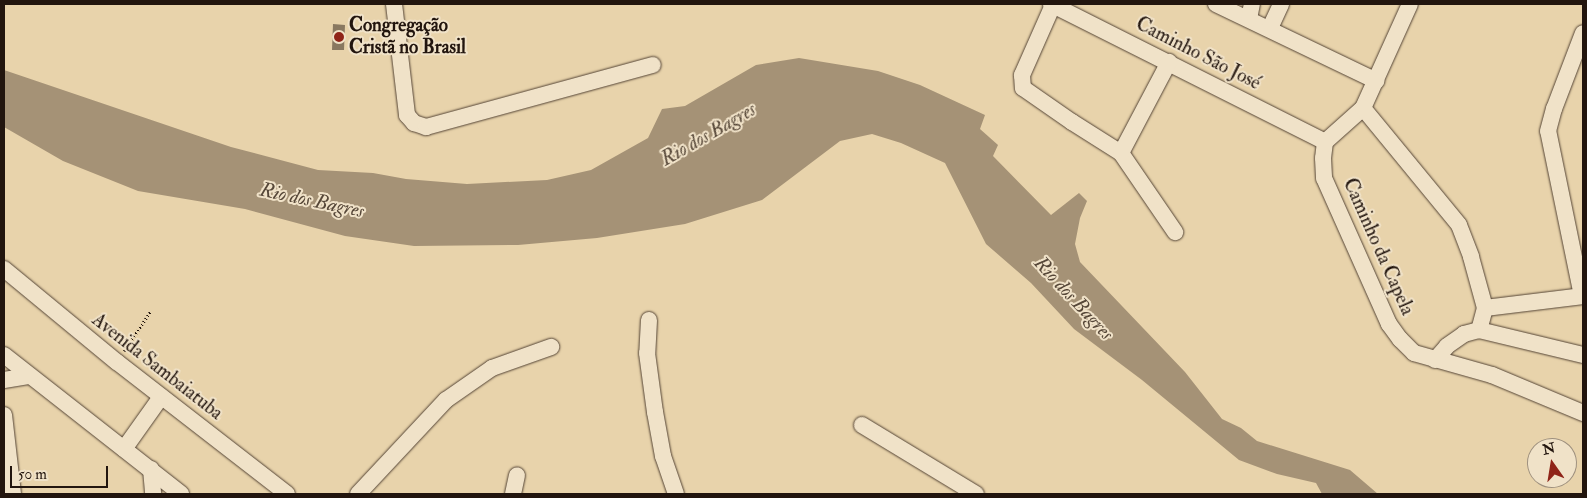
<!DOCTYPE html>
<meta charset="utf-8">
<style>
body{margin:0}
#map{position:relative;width:1587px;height:498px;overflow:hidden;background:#e8d3ab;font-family:"IM FELL Double Pica",serif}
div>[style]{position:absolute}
.water>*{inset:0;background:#a59276}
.building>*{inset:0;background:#897860}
.path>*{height:2.5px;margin-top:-1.25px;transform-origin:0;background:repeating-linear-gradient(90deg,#22150e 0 1px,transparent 0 3.5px)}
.roads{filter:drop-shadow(0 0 1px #544435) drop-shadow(0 0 1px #544435)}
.minor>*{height:16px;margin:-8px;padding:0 8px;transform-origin:8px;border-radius:8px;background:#f0e2c8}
.dots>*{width:14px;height:14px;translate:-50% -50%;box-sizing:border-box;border:2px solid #f0e2c8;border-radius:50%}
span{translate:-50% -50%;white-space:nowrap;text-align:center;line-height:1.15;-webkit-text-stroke:4px #f0e2c8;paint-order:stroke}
.poi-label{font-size:19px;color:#22150e;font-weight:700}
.left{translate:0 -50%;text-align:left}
.street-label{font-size:19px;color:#22150e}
.water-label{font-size:20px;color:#564738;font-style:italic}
.frame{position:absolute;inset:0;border:5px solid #22150e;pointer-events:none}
.north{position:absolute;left:1527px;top:438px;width:50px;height:50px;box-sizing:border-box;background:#f0e2c8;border:1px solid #9e907e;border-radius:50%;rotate:347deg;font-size:14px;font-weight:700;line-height:20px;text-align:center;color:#22150e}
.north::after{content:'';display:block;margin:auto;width:18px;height:22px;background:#8f2418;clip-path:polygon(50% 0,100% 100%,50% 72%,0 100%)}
.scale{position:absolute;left:10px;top:466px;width:98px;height:22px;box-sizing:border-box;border:2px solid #22150e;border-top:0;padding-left:6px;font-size:15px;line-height:18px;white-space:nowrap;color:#22150e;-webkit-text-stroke:4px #f0e2c8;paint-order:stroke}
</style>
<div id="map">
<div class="water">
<div style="clip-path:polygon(799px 58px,878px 71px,920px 85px,985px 115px,980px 129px,998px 145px,993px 156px,1051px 215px,1079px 193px,1087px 201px,1080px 218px,1075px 244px,1080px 262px,1185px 372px,1222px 419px,1241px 428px,1257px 441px,1350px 470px,1378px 494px,1322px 494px,1316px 483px,1277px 474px,1239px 460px,1142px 380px,1074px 329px,1031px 283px,986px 244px,945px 163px,901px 143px,872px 134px,840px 141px,762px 200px,685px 224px,597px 238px,518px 245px,414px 246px,345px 236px,245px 209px,138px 191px,63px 161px,4px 127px,4px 70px,231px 147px,318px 170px,373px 173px,406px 179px,467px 184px,547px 180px,591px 170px,648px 138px,662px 109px,685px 106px,756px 65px)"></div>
</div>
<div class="building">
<div style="clip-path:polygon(333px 24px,345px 25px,344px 50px,332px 50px)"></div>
</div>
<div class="path">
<div style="left:124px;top:351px;width:47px;rotate:-56.3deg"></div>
</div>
<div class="roads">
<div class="minor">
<div style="left:394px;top:4px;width:112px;rotate:83.3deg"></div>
<div style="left:407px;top:115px;width:11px;rotate:49deg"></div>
<div style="left:414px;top:123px;width:13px;rotate:18deg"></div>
<div style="left:426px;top:127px;width:235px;rotate:-15.3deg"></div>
<div style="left:1051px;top:4px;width:307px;rotate:26.7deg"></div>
<div style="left:1216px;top:4px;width:178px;rotate:25.6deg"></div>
<div style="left:1410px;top:4px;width:114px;rotate:114.3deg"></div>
<div style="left:1363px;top:108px;width:51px;rotate:138.2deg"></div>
<div style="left:1325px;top:142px;width:16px;rotate:97deg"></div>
<div style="left:1323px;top:158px;width:20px;rotate:87deg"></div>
<div style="left:1324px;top:178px;width:160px;rotate:66deg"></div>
<div style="left:1389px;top:324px;width:19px;rotate:54deg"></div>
<div style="left:1400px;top:339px;width:20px;rotate:45deg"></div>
<div style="left:1414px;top:353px;width:81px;rotate:15.8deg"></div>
<div style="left:1492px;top:375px;width:99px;rotate:22.7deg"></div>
<div style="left:1053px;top:5px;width:77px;rotate:113.9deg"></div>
<div style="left:1022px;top:75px;width:13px;rotate:86deg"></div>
<div style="left:1023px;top:88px;width:60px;rotate:34.8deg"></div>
<div style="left:1072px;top:122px;width:58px;rotate:32.3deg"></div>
<div style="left:1121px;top:153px;width:96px;rotate:55.6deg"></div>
<div style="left:1249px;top:19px;width:15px;rotate:-79deg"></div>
<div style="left:1270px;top:28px;width:26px;rotate:-65deg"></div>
<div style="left:1363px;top:108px;width:151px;rotate:50.6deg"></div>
<div style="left:1459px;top:225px;width:34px;rotate:69deg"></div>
<div style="left:1471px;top:257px;width:53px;rotate:74.6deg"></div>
<div style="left:1485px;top:308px;width:23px;rotate:105deg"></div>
<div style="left:1121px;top:153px;width:103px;rotate:-62.2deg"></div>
<div style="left:4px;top:269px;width:146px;rotate:39.5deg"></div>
<div style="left:117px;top:362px;width:215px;rotate:37.8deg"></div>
<div style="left:1582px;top:296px;width:168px;rotate:-101.6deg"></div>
<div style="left:1548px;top:131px;width:23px;rotate:-75deg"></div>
<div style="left:1554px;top:109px;width:81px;rotate:-69.1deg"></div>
<div style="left:1485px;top:308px;width:99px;rotate:-7deg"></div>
<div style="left:649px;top:320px;width:33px;rotate:93deg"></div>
<div style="left:647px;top:353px;width:60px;rotate:82.3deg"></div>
<div style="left:655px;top:412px;width:45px;rotate:79.7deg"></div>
<div style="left:663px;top:456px;width:40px;rotate:71.1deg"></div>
<div style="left:4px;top:355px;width:225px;rotate:38.1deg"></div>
<div style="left:1435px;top:360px;width:18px;rotate:-49deg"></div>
<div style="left:1447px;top:346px;width:21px;rotate:-35deg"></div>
<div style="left:1464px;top:334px;width:16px;rotate:-15deg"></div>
<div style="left:1479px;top:330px;width:107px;rotate:13.5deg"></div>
<div style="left:4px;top:380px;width:26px;rotate:-9deg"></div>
<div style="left:4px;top:415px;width:80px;rotate:83.5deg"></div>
<div style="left:862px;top:425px;width:133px;rotate:31.2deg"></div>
<div style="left:124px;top:449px;width:64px;rotate:-54.6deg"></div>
<div style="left:151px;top:469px;width:25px;rotate:85deg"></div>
<div style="left:358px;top:494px;width:129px;rotate:-46.9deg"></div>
<div style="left:446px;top:400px;width:56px;rotate:-34.8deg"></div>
<div style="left:492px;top:368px;width:63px;rotate:-19.6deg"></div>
<div style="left:513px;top:494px;width:19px;rotate:-78deg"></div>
</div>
</div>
<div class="dots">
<div style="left:339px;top:37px;background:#8f2418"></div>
</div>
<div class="poi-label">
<span class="left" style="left:349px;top:37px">Congregação<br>Cristã no Brasil</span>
</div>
<div class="street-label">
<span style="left:1198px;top:54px;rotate:27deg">Caminho São José</span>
<span style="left:1378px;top:247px;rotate:66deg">Caminho da Capela</span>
<span style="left:157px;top:367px;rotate:38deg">Avenida Sambaiatuba</span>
</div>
<div class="water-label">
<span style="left:708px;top:134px;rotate:-30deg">Rio dos Bagres</span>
<span style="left:312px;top:200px;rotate:12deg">Rio dos Bagres</span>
<span style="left:1074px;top:298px;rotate:47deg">Rio dos Bagres</span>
</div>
<div class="frame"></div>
<div class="north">N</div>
<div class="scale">50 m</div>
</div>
